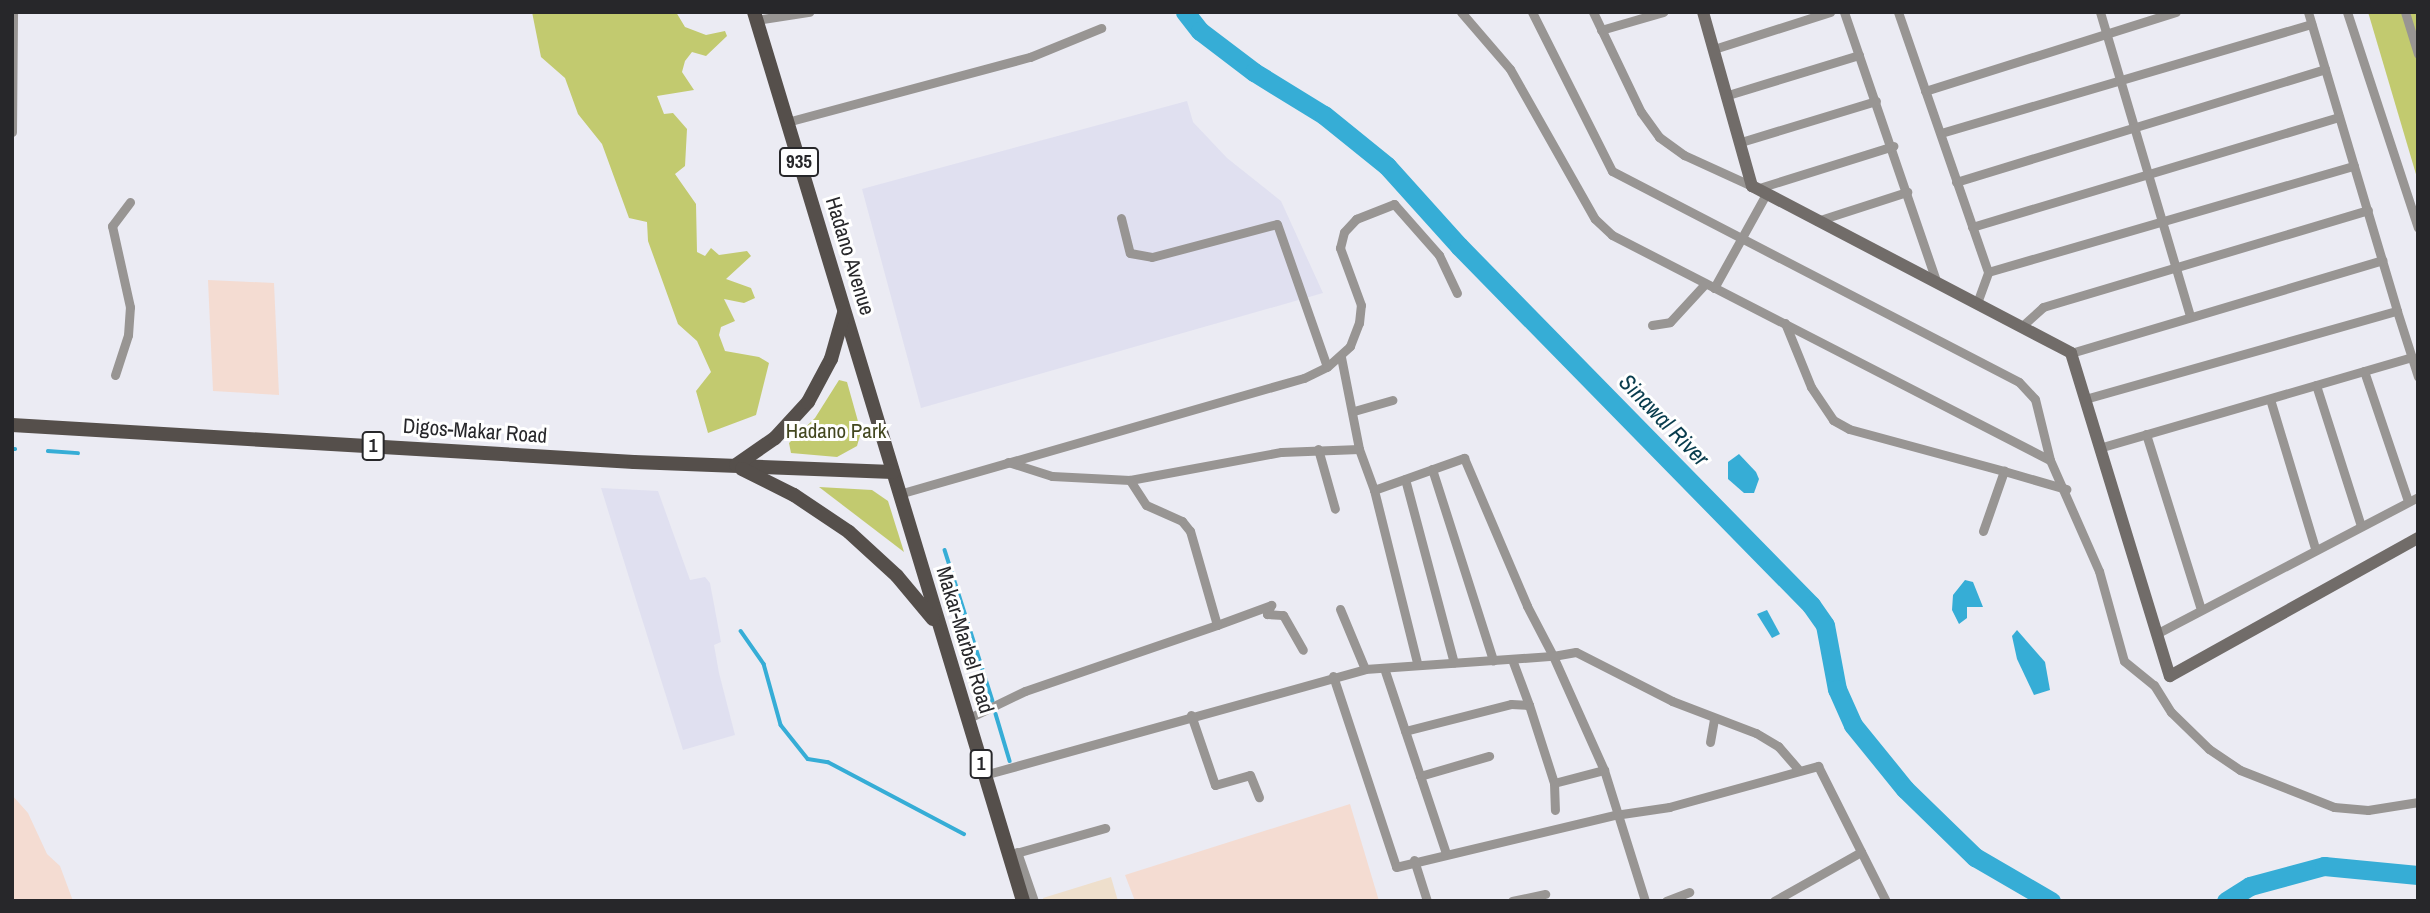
<!DOCTYPE html>
<style>
body{margin:0}
#map{position:relative;width:2430px;height:913px;overflow:hidden;background:#ebebf3;font-family:"Archivo Narrow",sans-serif}
div>[style]{position:absolute}
.commercial>*{inset:0;background:#eedfcc}
.industrial>*{inset:0;background:#f4dcd2}
.built>*{inset:0;background:#e0e0f0}
.green>*{inset:0;background:#c2ca6f}
.water>*{inset:0;background:#36add6}
.stream>*{height:3.5px;margin:-1.75px;padding:0 1.75px;transform-origin:1.75px;border-radius:1.75px;background:#36add6}
.river>*{height:19px;margin:-9.5px;padding:0 9.5px;transform-origin:9.5px;border-radius:9.5px;background:#36add6}
.street>*{height:9px;margin:-4.5px;padding:0 4.5px;transform-origin:4.5px;border-radius:4.5px;background:#989593}
.secondary>*{height:12px;margin:-6px;padding:0 6px;transform-origin:6px;border-radius:6px;background:#716c69}
.primary>*{height:14px;margin:-7px;padding:0 7px;transform-origin:7px;border-radius:7px;background:#554f4b}
span{translate:-50% -50%;white-space:nowrap;text-align:center;line-height:1.15;-webkit-text-stroke:6px #fff;paint-order:stroke}
.shield-label span{padding:2px 5px;background:#fff;border:2px solid;border-radius:5px;-webkit-text-stroke-width:0}
.shield-label{font-size:19px;color:#27272a;font-weight:700}
.street-label{font-size:21px;color:#27272a}
.park-label{font-size:21px;color:#43471f}
.water-label{font-size:23px;color:#083c4d;font-style:italic}
.frame{position:absolute;inset:0;border:14px solid #27272a;pointer-events:none}
</style>
<div id="map">
<div class="commercial">
<div style="clip-path:polygon(1111px 877px,1118px 901px,1044px 901px,1043px 898px)"></div>
</div>
<div class="industrial">
<div style="clip-path:polygon(208px 280px,274px 283px,279px 395px,213px 391px)"></div>
<div style="clip-path:polygon(12px 795px,28px 813px,47px 854px,60px 866px,73px 901px,12px 901px)"></div>
<div style="clip-path:polygon(1350px 804px,1379px 901px,1135px 901px,1125px 875px)"></div>
</div>
<div class="built">
<div style="clip-path:polygon(1187px 101px,1193px 122px,1227px 158px,1281px 201px,1323px 293px,921px 408px,862px 189px)"></div>
<div style="clip-path:polygon(601px 488px,658px 491px,690px 580px,705px 577px,710px 583px,721px 642px,714px 645px,719px 673px,735px 735px,683px 750px)"></div>
</div>
<div class="green">
<div style="clip-path:polygon(532px 12px,676px 12px,685px 27px,706px 35px,725px 31px,727px 36px,706px 56px,692px 52px,685px 61px,682px 72px,694px 90px,657px 96px,664px 114px,673px 113px,687px 129px,685px 166px,675px 174px,696px 204px,697px 252px,705px 256px,711px 248px,719px 255px,747px 251px,751px 256px,726px 279px,751px 288px,755px 298px,744px 303px,724px 299px,735px 321px,721px 327px,719px 335px,725px 351px,759px 357px,769px 363px,756px 415px,708px 433px,696px 391px,711px 372px,697px 341px,678px 324px,648px 241px,647px 222px,629px 218px,602px 144px,578px 114px,565px 78px,541px 57px)"></div>
<div style="clip-path:polygon(2368px 12px,2418px 12px,2418px 181px)"></div>
<div style="clip-path:polygon(839px 380px,847px 382px,861px 432px,857px 446px,837px 457px,791px 453px,789px 443px,815px 418px)"></div>
<div style="clip-path:polygon(819px 487px,872px 490px,888px 501px,904px 552px)"></div>
</div>
<div class="water">
<div style="clip-path:polygon(1739px 454px,1756px 472px,1759px 479px,1754px 493px,1744px 493px,1728px 479px,1728px 462px)"></div>
<div style="clip-path:polygon(1965px 580px,1973px 582px,1983px 607px,1967px 607px,1967px 618px,1959px 624px,1952px 610px,1953px 595px)"></div>
<div style="clip-path:polygon(1767px 610px,1780px 634px,1772px 638px,1757px 614px)"></div>
<div style="clip-path:polygon(2017px 630px,2045px 662px,2050px 690px,2034px 695px,2017px 659px,2012px 636px)"></div>
</div>
<div class="stream">
<div style="left:12px;top:449px;width:3px"></div>
<div style="left:48px;top:451px;width:30px;rotate:4deg"></div>
<div style="left:945px;top:550px;width:158px;rotate:72.4deg"></div>
<div style="left:741px;top:631px;width:40px;rotate:55.1deg"></div>
<div style="left:764px;top:664px;width:63px;rotate:74.4deg"></div>
<div style="left:781px;top:725px;width:43px;rotate:51.5deg"></div>
<div style="left:808px;top:759px;width:20px;rotate:9deg"></div>
<div style="left:828px;top:762px;width:154px;rotate:27.9deg"></div>
<div style="left:996px;top:714px;width:49px;rotate:73.4deg"></div>
</div>
<div class="river">
<div style="left:1185px;top:12px;width:24px;rotate:52deg"></div>
<div style="left:1200px;top:31px;width:68px;rotate:37.2deg"></div>
<div style="left:1254px;top:72px;width:82px;rotate:31.6deg"></div>
<div style="left:1324px;top:115px;width:81px;rotate:39deg"></div>
<div style="left:1387px;top:166px;width:108px;rotate:48deg"></div>
<div style="left:1459px;top:246px;width:503px;rotate:45.56deg"></div>
<div style="left:1811px;top:605px;width:24px;rotate:55deg"></div>
<div style="left:1825px;top:625px;width:65px;rotate:79.4deg"></div>
<div style="left:1837px;top:689px;width:39px;rotate:66deg"></div>
<div style="left:1853px;top:725px;width:82px;rotate:50.9deg"></div>
<div style="left:1905px;top:789px;width:98px;rotate:44.2deg"></div>
<div style="left:1975px;top:857px;width:88px;rotate:30.1deg"></div>
<div style="left:2226px;top:901px;width:28px;rotate:-32deg"></div>
<div style="left:2250px;top:886px;width:77px;rotate:-15.1deg"></div>
<div style="left:2324px;top:866px;width:94px;rotate:5.5deg"></div>
</div>
<div class="street">
<div style="left:1461px;top:12px;width:75px;rotate:49.3deg"></div>
<div style="left:1510px;top:69px;width:172px;rotate:60.5deg"></div>
<div style="left:1595px;top:219px;width:23px;rotate:43deg"></div>
<div style="left:1612px;top:235px;width:492px;rotate:27.2deg"></div>
<div style="left:2050px;top:460px;width:121px;rotate:66.2deg"></div>
<div style="left:2099px;top:571px;width:93px;rotate:74.5deg"></div>
<div style="left:2124px;top:661px;width:38px;rotate:39deg"></div>
<div style="left:2154px;top:685px;width:32px;rotate:58deg"></div>
<div style="left:2171px;top:712px;width:53px;rotate:44.2deg"></div>
<div style="left:2209px;top:749px;width:37px;rotate:34deg"></div>
<div style="left:2240px;top:770px;width:101px;rotate:21.5deg"></div>
<div style="left:2334px;top:807px;width:34px;rotate:5deg"></div>
<div style="left:2368px;top:810px;width:51px;rotate:-9.1deg"></div>
<div style="left:1532px;top:12px;width:178px;rotate:63.3deg"></div>
<div style="left:1612px;top:171px;width:458px;rotate:27.4deg"></div>
<div style="left:2019px;top:382px;width:23px;rotate:47deg"></div>
<div style="left:2035px;top:399px;width:63px;rotate:76.2deg"></div>
<div style="left:1593px;top:12px;width:111px;rotate:64.4deg"></div>
<div style="left:1641px;top:112px;width:31px;rotate:54deg"></div>
<div style="left:1659px;top:137px;width:31px;rotate:36deg"></div>
<div style="left:1684px;top:155px;width:75px;rotate:24.5deg"></div>
<div style="left:1844px;top:12px;width:287px;rotate:71.1deg"></div>
<div style="left:1898px;top:12px;width:275px;rotate:70.9deg"></div>
<div style="left:2100px;top:12px;width:317px;rotate:73.5deg"></div>
<div style="left:2308px;top:12px;width:312px;rotate:73.4deg"></div>
<div style="left:2347px;top:12px;width:227px;rotate:71.8deg"></div>
<div style="left:2405px;top:12px;width:44px;rotate:72.8deg"></div>
<div style="left:756px;top:20px;width:54px;rotate:-8.6deg"></div>
<div style="left:1601px;top:30px;width:65px;rotate:-16.2deg"></div>
<div style="left:1714px;top:49px;width:122px;rotate:-17.7deg"></div>
<div style="left:1925px;top:91px;width:263px;rotate:-17.5deg"></div>
<div style="left:1728px;top:95px;width:137px;rotate:-17deg"></div>
<div style="left:787px;top:122px;width:252px;rotate:-15deg"></div>
<div style="left:1030px;top:57px;width:77px;rotate:-22.2deg"></div>
<div style="left:12px;top:132px;width:120px;rotate:-89.5deg"></div>
<div style="left:1941px;top:133px;width:386px;rotate:-16.4deg"></div>
<div style="left:1741px;top:142px;width:141px;rotate:-16.9deg"></div>
<div style="left:1956px;top:182px;width:386px;rotate:-17deg"></div>
<div style="left:1756px;top:189px;width:144px;rotate:-17.4deg"></div>
<div style="left:1121px;top:218px;width:36px;rotate:76deg"></div>
<div style="left:1130px;top:253px;width:22px;rotate:10deg"></div>
<div style="left:1152px;top:257px;width:129px;rotate:-14.8deg"></div>
<div style="left:1277px;top:224px;width:151px;rotate:70.7deg"></div>
<div style="left:1817px;top:221px;width:95px;rotate:-17.9deg"></div>
<div style="left:1972px;top:227px;width:383px;rotate:-16.7deg"></div>
<div style="left:1714px;top:288px;width:107px;rotate:-61deg"></div>
<div style="left:1977px;top:303px;width:33px;rotate:-70deg"></div>
<div style="left:1988px;top:272px;width:381px;rotate:-16.2deg"></div>
<div style="left:1785px;top:323px;width:69px;rotate:67.9deg"></div>
<div style="left:1811px;top:387px;width:40px;rotate:56deg"></div>
<div style="left:1833px;top:420px;width:18px;rotate:29deg"></div>
<div style="left:1849px;top:429px;width:161px;rotate:15.2deg"></div>
<div style="left:1652px;top:325px;width:18px;rotate:-9deg"></div>
<div style="left:1670px;top:322px;width:52px;rotate:-47.4deg"></div>
<div style="left:2021px;top:327px;width:30px;rotate:-42deg"></div>
<div style="left:2043px;top:307px;width:339px;rotate:-16.6deg"></div>
<div style="left:2071px;top:353px;width:325px;rotate:-16.6deg"></div>
<div style="left:1341px;top:357px;width:94px;rotate:78.9deg"></div>
<div style="left:1359px;top:449px;width:44px;rotate:69.9deg"></div>
<div style="left:1374px;top:490px;width:177px;rotate:76deg"></div>
<div style="left:2364px;top:371px;width:137px;rotate:71.3deg"></div>
<div style="left:115px;top:375px;width:42px;rotate:-72deg"></div>
<div style="left:128px;top:335px;width:28px;rotate:-86deg"></div>
<div style="left:130px;top:307px;width:83px;rotate:-102.5deg"></div>
<div style="left:112px;top:226px;width:30px;rotate:-53deg"></div>
<div style="left:2316px;top:385px;width:148px;rotate:72.3deg"></div>
<div style="left:2085px;top:399px;width:324px;rotate:-15.8deg"></div>
<div style="left:2397px;top:311px;width:69px;rotate:72.3deg"></div>
<div style="left:2270px;top:399px;width:156px;rotate:73.2deg"></div>
<div style="left:1354px;top:411px;width:40px;rotate:-16deg"></div>
<div style="left:2146px;top:434px;width:183px;rotate:72.6deg"></div>
<div style="left:2099px;top:448px;width:326px;rotate:-16.2deg"></div>
<div style="left:1318px;top:449px;width:62px;rotate:74.2deg"></div>
<div style="left:1008px;top:462px;width:46px;rotate:17.7deg"></div>
<div style="left:1052px;top:476px;width:78px;rotate:2.9deg"></div>
<div style="left:1130px;top:480px;width:154px;rotate:-10.5deg"></div>
<div style="left:1281px;top:452px;width:78px;rotate:-2.2deg"></div>
<div style="left:1432px;top:469px;width:201px;rotate:72.3deg"></div>
<div style="left:1405px;top:479px;width:190px;rotate:75.1deg"></div>
<div style="left:1374px;top:490px;width:96px;rotate:-19.6deg"></div>
<div style="left:1464px;top:458px;width:161px;rotate:66.9deg"></div>
<div style="left:1527px;top:606px;width:56px;rotate:62.5deg"></div>
<div style="left:1553px;top:656px;width:23px;rotate:-10deg"></div>
<div style="left:1576px;top:652px;width:108px;rotate:27deg"></div>
<div style="left:1672px;top:701px;width:90px;rotate:20.9deg"></div>
<div style="left:1756px;top:733px;width:26px;rotate:31deg"></div>
<div style="left:1778px;top:746px;width:30px;rotate:49deg"></div>
<div style="left:899px;top:494px;width:421px;rotate:-16deg"></div>
<div style="left:1304px;top:378px;width:25px;rotate:-26deg"></div>
<div style="left:1327px;top:367px;width:31px;rotate:-42deg"></div>
<div style="left:1350px;top:346px;width:25px;rotate:-69deg"></div>
<div style="left:1359px;top:323px;width:18px;rotate:-84deg"></div>
<div style="left:1361px;top:305px;width:61px;rotate:-110.2deg"></div>
<div style="left:1340px;top:248px;width:16px;rotate:-76deg"></div>
<div style="left:1344px;top:232px;width:18px;rotate:-47deg"></div>
<div style="left:1356px;top:219px;width:41px;rotate:-21.5deg"></div>
<div style="left:1394px;top:204px;width:68px;rotate:48.6deg"></div>
<div style="left:1439px;top:255px;width:42px;rotate:64.7deg"></div>
<div style="left:1983px;top:531px;width:64px;rotate:-70.7deg"></div>
<div style="left:2004px;top:471px;width:65px;rotate:16.2deg"></div>
<div style="left:1271px;top:605px;width:10px;rotate:114deg"></div>
<div style="left:1267px;top:614px;width:16px;rotate:4deg"></div>
<div style="left:1283px;top:615px;width:40px;rotate:60.3deg"></div>
<div style="left:1340px;top:609px;width:65px;rotate:67.4deg"></div>
<div style="left:1217px;top:625px;width:58px;rotate:-20.3deg"></div>
<div style="left:2156px;top:634px;width:296px;rotate:-27.6deg"></div>
<div style="left:1513px;top:662px;width:46px;rotate:69.6deg"></div>
<div style="left:1385px;top:671px;width:192px;rotate:71.5deg"></div>
<div style="left:1333px;top:676px;width:201px;rotate:71.7deg"></div>
<div style="left:1396px;top:867px;width:225px;rotate:-13.4deg"></div>
<div style="left:1615px;top:815px;width:55px;rotate:-8.4deg"></div>
<div style="left:1669px;top:807px;width:155px;rotate:-15.4deg"></div>
<div style="left:1818px;top:766px;width:151px;rotate:63.3deg"></div>
<div style="left:1191px;top:715px;width:74px;rotate:71.1deg"></div>
<div style="left:1215px;top:785px;width:36px;rotate:-16deg"></div>
<div style="left:1250px;top:775px;width:24px;rotate:68deg"></div>
<div style="left:967px;top:719px;width:64px;rotate:-25.8deg"></div>
<div style="left:1025px;top:691px;width:203px;rotate:-19deg"></div>
<div style="left:1217px;top:625px;width:98px;rotate:-106deg"></div>
<div style="left:1190px;top:531px;width:13px;rotate:-129deg"></div>
<div style="left:1182px;top:521px;width:39px;rotate:-156deg"></div>
<div style="left:1146px;top:505px;width:30px;rotate:-123deg"></div>
<div style="left:1405px;top:731px;width:109px;rotate:-14.3deg"></div>
<div style="left:1511px;top:704px;width:18px;rotate:3deg"></div>
<div style="left:1529px;top:705px;width:82px;rotate:72.2deg"></div>
<div style="left:1554px;top:783px;width:52px;rotate:-14.6deg"></div>
<div style="left:1710px;top:742px;width:22px;rotate:-80deg"></div>
<div style="left:984px;top:775px;width:395px;rotate:-15.5deg"></div>
<div style="left:1365px;top:669px;width:188px;rotate:-4deg"></div>
<div style="left:1553px;top:656px;width:125px;rotate:65.9deg"></div>
<div style="left:1604px;top:770px;width:137px;rotate:72.6deg"></div>
<div style="left:1420px;top:776px;width:72px;rotate:-16.2deg"></div>
<div style="left:1554px;top:783px;width:27px;rotate:88deg"></div>
<div style="left:1017px;top:852px;width:52px;rotate:70.9deg"></div>
<div style="left:1009px;top:855px;width:100px;rotate:-15.7deg"></div>
<div style="left:1414px;top:860px;width:43px;rotate:72.4deg"></div>
<div style="left:1512px;top:901px;width:34px;rotate:-12deg"></div>
<div style="left:1666px;top:901px;width:25px;rotate:-21deg"></div>
<div style="left:1774px;top:901px;width:100px;rotate:-29.4deg"></div>
</div>
<div class="secondary">
<div style="left:1703px;top:12px;width:181px;rotate:74.3deg"></div>
<div style="left:1752px;top:186px;width:360px;rotate:27.6deg"></div>
<div style="left:2071px;top:353px;width:338px;rotate:73deg"></div>
<div style="left:2170px;top:676px;width:284px;rotate:-29.1deg"></div>
</div>
<div class="primary">
<div style="left:754px;top:12px;width:929px;rotate:73.16deg"></div>
<div style="left:12px;top:425px;width:623px;rotate:3.4deg"></div>
<div style="left:634px;top:462px;width:259px;rotate:2.2deg"></div>
<div style="left:736px;top:465px;width:47px;rotate:-34.7deg"></div>
<div style="left:775px;top:438px;width:49px;rotate:-47.5deg"></div>
<div style="left:808px;top:402px;width:49px;rotate:-61.9deg"></div>
<div style="left:831px;top:359px;width:48px;rotate:-74.2deg"></div>
<div style="left:742px;top:469px;width:58px;rotate:26.6deg"></div>
<div style="left:794px;top:495px;width:66px;rotate:33.9deg"></div>
<div style="left:849px;top:532px;width:65px;rotate:42.5deg"></div>
<div style="left:897px;top:576px;width:56px;rotate:50.1deg"></div>
</div>
<div class="shield-label">
<span style="left:799px;top:162px">935</span>
<span style="left:373px;top:446px">1</span>
<span style="left:981px;top:764px">1</span>
</div>
<div class="street-label">
<span style="left:850px;top:256px;rotate:73deg">Hadano Avenue</span>
<span style="left:475px;top:431px;rotate:4deg">Digos-Makar Road</span>
<span style="left:965px;top:640px;rotate:73deg">Makar-Marbel Road</span>
</div>
<div class="park-label">
<span style="left:836px;top:431px">Hadano Park</span>
</div>
<div class="water-label">
<span style="left:1664px;top:420px;rotate:46deg">Sinawal River</span>
</div>
<div class="frame"></div>
</div>
